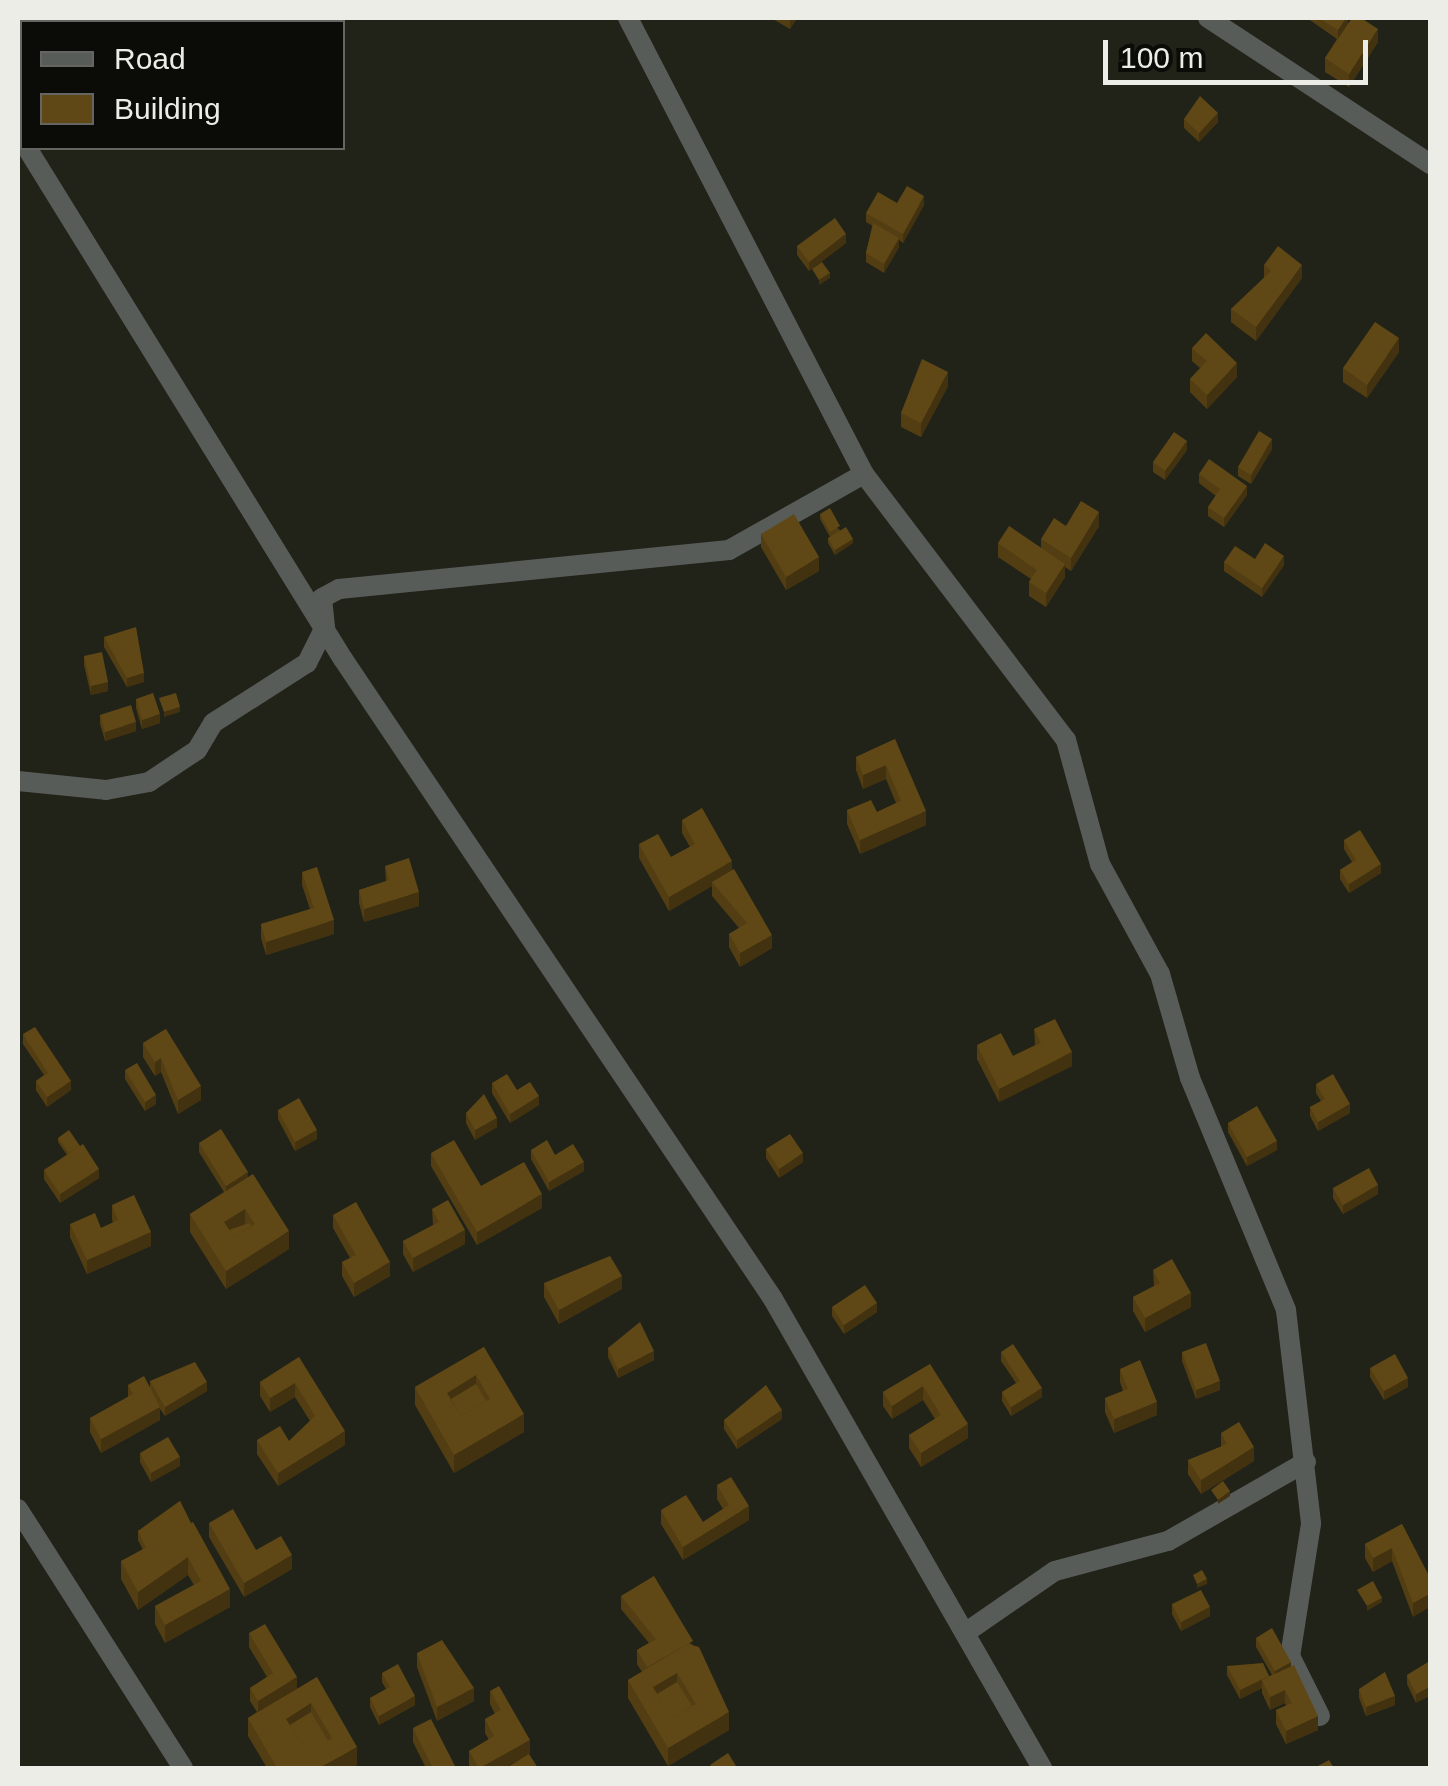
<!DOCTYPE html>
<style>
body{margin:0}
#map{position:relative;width:1448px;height:1786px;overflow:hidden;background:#212319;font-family:Helvetica,sans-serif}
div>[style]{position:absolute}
.path>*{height:4px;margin-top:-2px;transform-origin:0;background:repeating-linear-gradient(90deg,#676960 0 10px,transparent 0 15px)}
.minor>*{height:20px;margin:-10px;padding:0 10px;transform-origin:10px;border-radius:10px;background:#585c58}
.wall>*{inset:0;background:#533e13}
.shaded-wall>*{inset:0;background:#43320f}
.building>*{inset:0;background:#604816}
span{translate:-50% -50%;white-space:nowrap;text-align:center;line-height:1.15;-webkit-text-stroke:9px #0b0b07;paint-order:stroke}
.frame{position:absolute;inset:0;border:20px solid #ecede7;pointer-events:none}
.legend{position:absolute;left:20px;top:20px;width:325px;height:130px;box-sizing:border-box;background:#0b0b07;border:2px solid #656561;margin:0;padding:12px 18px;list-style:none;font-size:30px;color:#ecede7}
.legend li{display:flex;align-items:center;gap:20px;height:50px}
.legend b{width:50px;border:2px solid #656561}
.scale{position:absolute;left:1103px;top:40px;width:265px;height:45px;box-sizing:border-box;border:5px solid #ecede7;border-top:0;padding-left:12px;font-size:30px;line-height:35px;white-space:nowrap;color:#ecede7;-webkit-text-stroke:8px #0b0b07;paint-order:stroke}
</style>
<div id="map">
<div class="path">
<div style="left:77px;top:22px;width:4px;rotate:-63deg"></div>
</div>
<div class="minor">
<div style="left:628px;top:18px;width:513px;rotate:62.64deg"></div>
<div style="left:864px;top:474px;width:334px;rotate:52.8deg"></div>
<div style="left:1066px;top:740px;width:129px;rotate:74.7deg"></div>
<div style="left:1100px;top:864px;width:125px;rotate:61.4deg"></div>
<div style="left:1160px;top:974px;width:108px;rotate:73.9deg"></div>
<div style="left:1190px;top:1078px;width:251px;rotate:67.5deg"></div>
<div style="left:1286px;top:1310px;width:215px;rotate:83.3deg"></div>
<div style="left:1311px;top:1524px;width:134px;rotate:99deg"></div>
<div style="left:1290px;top:1656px;width:67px;rotate:63.4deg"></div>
<div style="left:1208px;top:18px;width:266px;rotate:33.3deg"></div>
<div style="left:27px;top:148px;width:601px;rotate:58.27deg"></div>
<div style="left:343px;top:659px;width:771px;rotate:56.1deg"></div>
<div style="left:773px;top:1299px;width:541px;rotate:60.16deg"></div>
<div style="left:18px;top:781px;width:88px;rotate:5.8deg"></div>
<div style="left:106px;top:790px;width:44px;rotate:-10.5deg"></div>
<div style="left:149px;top:782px;width:58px;rotate:-33.7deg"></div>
<div style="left:197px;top:750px;width:31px;rotate:-59deg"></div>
<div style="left:213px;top:723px;width:112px;rotate:-32.6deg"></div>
<div style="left:307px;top:663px;width:40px;rotate:-63.4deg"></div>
<div style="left:325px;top:627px;width:29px;rotate:-96deg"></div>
<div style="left:322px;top:598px;width:19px;rotate:-28deg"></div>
<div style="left:339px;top:589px;width:392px;rotate:-5.7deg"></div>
<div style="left:729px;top:550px;width:155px;rotate:-29.4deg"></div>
<div style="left:18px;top:1509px;width:307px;rotate:57.5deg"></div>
<div style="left:965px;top:1633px;width:109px;rotate:-34.6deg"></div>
<div style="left:1055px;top:1571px;width:117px;rotate:-14.9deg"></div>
<div style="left:1168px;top:1541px;width:159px;rotate:-29.8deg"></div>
</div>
<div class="wall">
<div style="clip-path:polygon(771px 18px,797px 18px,790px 29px)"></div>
<div style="clip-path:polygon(1307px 18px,1348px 18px,1348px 23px,1378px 42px,1349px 87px,1325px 72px,1325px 58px,1337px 39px)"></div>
<div style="clip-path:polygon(1184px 119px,1218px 122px,1199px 142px,1184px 128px)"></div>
<div style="clip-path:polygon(897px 203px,924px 205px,903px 243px,899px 240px,899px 247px,884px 273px,866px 262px,866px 253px,873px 226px,866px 222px,866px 213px)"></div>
<div style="clip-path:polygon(846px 243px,809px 271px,797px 255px,797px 246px)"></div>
<div style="clip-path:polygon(1264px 265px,1302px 278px,1256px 341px,1231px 322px,1231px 309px,1264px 278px)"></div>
<div style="clip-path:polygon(1192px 348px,1237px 377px,1207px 409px,1190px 392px,1190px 379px,1200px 368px,1192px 361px)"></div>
<div style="clip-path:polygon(1399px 352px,1367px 398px,1343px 382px,1343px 368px)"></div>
<div style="clip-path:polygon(948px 386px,921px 437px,901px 427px,901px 413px)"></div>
<div style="clip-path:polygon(1272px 449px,1251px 484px,1238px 476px,1238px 467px)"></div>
<div style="clip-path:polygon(1187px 450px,1165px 480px,1153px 472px,1153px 462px)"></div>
<div style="clip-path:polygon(1199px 474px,1247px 495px,1224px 527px,1208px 516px,1208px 507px,1216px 496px,1199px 483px)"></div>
<div style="clip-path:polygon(820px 514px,840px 530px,853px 543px,835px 555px,828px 543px,828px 538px,830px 537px,820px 519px)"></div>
<div style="clip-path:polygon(1066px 526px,1099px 526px,1071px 571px,1065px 567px,1065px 577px,1046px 607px,1029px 596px,1029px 582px,1031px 579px,998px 557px,998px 543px,1041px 548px,1041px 539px)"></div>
<div style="clip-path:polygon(761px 534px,819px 571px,786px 590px,761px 547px)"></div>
<div style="clip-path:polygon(1255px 559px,1284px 565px,1262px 597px,1224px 571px,1224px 562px)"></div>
<div style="clip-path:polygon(104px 637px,144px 682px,127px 687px,104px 647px)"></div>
<div style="clip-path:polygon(84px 656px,108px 691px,91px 695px,84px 665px)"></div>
<div style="clip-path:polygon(136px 699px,160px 723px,142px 729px,136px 708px)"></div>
<div style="clip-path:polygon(100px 715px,136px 731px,105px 741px,100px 724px)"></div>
<div style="clip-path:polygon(895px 739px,926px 825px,860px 854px,847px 824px,847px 810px,877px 812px,896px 803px,886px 779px,863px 789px,856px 770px,856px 757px)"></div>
<div style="clip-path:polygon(682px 820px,732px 871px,772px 948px,740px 967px,729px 947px,729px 934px,739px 928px,712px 896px,712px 886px,669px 911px,639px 858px,639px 844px,671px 857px,690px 847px,682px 833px)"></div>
<div style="clip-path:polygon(1344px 840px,1381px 873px,1349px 893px,1340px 879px,1340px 870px,1352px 862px,1344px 849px)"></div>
<div style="clip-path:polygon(385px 866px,419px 906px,364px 922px,359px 903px,359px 890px,386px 882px)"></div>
<div style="clip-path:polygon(302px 872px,334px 934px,266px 955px,261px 938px,261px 924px,310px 909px,302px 885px)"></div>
<div style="clip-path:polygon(166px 1029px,201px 1100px,178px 1114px,161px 1072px,155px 1076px,143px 1057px,143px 1043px)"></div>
<div style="clip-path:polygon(1034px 1029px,1072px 1066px,999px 1102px,977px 1059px,977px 1045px,1013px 1056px,1035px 1045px)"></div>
<div style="clip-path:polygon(23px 1034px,71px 1090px,47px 1107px,36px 1090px,36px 1081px,44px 1075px,23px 1044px)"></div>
<div style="clip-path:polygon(125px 1070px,156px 1104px,145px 1111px,125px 1079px)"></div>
<div style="clip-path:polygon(492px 1083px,517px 1090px,539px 1105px,510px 1123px,492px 1093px)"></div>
<div style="clip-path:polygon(1316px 1084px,1350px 1113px,1318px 1131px,1310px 1116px,1310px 1107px,1321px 1101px,1316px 1093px)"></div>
<div style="clip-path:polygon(278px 1110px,317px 1139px,295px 1151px,278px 1119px)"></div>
<div style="clip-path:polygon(466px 1113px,497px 1127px,475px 1140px,466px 1123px)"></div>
<div style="clip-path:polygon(1228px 1123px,1277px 1150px,1247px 1166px,1228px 1132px)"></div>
<div style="clip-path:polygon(58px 1138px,80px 1146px,99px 1178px,60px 1203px,44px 1179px,44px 1170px,67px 1155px,58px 1142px)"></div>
<div style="clip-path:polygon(199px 1143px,248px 1177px,289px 1249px,226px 1289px,190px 1232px,190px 1214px,224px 1192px,199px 1152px)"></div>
<div style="clip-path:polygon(766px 1149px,803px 1162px,779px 1178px,766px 1158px)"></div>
<div style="clip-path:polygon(531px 1150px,555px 1155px,584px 1171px,549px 1191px,531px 1159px)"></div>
<div style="clip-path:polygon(431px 1153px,481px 1186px,542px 1208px,477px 1245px,431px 1166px)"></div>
<div style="clip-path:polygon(1333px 1188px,1378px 1194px,1343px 1214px,1333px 1198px)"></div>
<div style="clip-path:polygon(112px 1205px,151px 1246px,87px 1274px,70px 1237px,70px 1224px,101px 1228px,113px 1223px,112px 1219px)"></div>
<div style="clip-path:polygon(432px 1209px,465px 1244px,413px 1272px,403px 1254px,403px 1241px,433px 1225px)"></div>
<div style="clip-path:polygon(333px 1215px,390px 1276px,354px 1297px,342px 1276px,342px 1262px,350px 1258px,333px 1228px)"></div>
<div style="clip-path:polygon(1153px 1270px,1191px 1307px,1145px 1332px,1133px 1311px,1133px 1297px,1154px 1286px)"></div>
<div style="clip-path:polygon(544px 1283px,622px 1289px,559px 1324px,544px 1297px)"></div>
<div style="clip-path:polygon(832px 1307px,877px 1312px,844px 1334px,832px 1316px)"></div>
<div style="clip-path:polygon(484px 1347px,524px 1432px,454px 1473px,415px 1405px,415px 1387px)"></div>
<div style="clip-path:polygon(608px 1348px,654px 1360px,618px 1378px,608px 1357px)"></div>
<div style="clip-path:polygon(1001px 1352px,1042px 1397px,1011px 1416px,1002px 1401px,1002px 1392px,1016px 1383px,1001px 1361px)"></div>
<div style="clip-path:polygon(1182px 1352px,1220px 1390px,1196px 1399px,1182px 1361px)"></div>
<div style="clip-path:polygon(299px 1357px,345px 1445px,278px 1486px,257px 1454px,257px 1440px,289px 1441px,310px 1421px,295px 1397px,270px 1412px,260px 1396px,260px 1382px)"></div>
<div style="clip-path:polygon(930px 1364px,968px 1438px,921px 1467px,909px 1448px,909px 1435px,935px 1419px,923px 1400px,892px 1419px,883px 1406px,883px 1392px)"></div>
<div style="clip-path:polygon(1370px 1368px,1408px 1387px,1384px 1400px,1370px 1377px)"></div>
<div style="clip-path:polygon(1120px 1369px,1157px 1415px,1114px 1433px,1105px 1412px,1105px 1398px,1123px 1391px,1120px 1382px)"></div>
<div style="clip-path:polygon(150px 1381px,207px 1391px,165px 1416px,160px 1409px,160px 1420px,101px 1453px,90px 1432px,90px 1418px,128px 1397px,128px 1385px,150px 1387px)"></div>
<div style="clip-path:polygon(782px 1419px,737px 1449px,724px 1429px,724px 1420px)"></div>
<div style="clip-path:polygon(1221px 1433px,1254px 1461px,1201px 1494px,1188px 1474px,1188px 1460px,1221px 1447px)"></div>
<div style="clip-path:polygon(140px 1453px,180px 1466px,151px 1482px,140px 1462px)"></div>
<div style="clip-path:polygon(717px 1485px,749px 1520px,683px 1560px,661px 1524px,661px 1510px,703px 1522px,723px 1509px,717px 1499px)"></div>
<div style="clip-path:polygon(180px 1501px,230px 1607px,165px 1643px,155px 1624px,155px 1606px,194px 1585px,188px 1575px,138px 1610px,121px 1579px,121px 1561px,143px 1550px,138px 1540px,138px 1531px)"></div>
<div style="clip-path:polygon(209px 1523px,256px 1550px,292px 1569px,244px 1597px,209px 1537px)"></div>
<div style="clip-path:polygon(1402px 1524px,1430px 1578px,1413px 1617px,1392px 1561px,1373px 1572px,1365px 1558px,1365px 1544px)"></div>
<div style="clip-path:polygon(621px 1596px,693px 1645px,729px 1730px,668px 1766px,628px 1698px,628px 1680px,642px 1672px,637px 1664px,637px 1650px,649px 1643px,621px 1609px)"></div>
<div style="clip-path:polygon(1172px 1604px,1210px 1616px,1181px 1631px,1172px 1614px)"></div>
<div style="clip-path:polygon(249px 1633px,297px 1689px,317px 1677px,357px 1765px,351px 1768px,267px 1768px,248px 1736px,248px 1718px,257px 1712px,250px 1701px,250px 1688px,267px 1677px,249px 1647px)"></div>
<div style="clip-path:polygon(1256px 1638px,1291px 1666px,1318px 1730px,1286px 1744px,1276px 1724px,1276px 1710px,1286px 1706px,1285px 1703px,1270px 1710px,1262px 1693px,1262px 1688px,1240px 1699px,1227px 1675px,1227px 1666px,1269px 1676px,1272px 1675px,1256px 1647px)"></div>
<div style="clip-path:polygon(417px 1653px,474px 1701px,437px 1721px,417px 1667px)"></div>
<div style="clip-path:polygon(1430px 1661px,1416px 1703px,1407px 1684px,1407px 1675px)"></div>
<div style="clip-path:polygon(382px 1673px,415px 1705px,379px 1725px,370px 1707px,370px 1698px,386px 1689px,382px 1682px)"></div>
<div style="clip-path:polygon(1359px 1689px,1395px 1705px,1366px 1716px,1359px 1698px)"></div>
<div style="clip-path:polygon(490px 1691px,530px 1754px,504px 1768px,471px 1768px,469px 1765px,469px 1751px,489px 1740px,485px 1733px,485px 1719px,495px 1714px,490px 1704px)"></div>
<div style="clip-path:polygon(413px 1728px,456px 1768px,426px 1768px,413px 1742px)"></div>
</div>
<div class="shaded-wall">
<div style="clip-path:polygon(792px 18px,797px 18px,790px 29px,790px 20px)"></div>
<div style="clip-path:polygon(1346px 18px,1348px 18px,1348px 24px,1338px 40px,1338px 30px)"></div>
<div style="clip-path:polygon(1378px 29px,1378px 42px,1349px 87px,1349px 74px)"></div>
<div style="clip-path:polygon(1218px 113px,1218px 122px,1199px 142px,1199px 133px)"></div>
<div style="clip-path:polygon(924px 196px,924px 205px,903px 243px,903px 234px)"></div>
<div style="clip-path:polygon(846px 234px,846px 243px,809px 271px,809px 262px)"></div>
<div style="clip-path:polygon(899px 238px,899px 247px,884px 273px,884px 264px)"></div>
<div style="clip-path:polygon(1302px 265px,1302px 278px,1256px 341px,1256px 327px)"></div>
<div style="clip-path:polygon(830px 273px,830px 278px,819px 285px,819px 280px)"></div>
<div style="clip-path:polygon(1399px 338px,1399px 352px,1367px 398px,1367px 385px)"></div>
<div style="clip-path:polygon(1237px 363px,1237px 377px,1207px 409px,1207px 395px)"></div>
<div style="clip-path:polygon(948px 372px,948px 386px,921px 437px,921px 423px)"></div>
<div style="clip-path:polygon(1272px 439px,1272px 449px,1251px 484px,1251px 475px)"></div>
<div style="clip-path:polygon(1187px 441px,1187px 450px,1165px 480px,1165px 471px)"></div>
<div style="clip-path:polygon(1247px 486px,1247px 495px,1224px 527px,1224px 518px)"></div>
<div style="clip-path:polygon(1099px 512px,1099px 526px,1071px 571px,1071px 558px)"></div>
<div style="clip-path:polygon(853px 539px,853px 543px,835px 555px,835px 550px)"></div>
<div style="clip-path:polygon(1284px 556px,1284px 565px,1262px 597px,1262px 588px)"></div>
<div style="clip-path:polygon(819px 557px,819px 571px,786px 590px,786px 577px)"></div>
<div style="clip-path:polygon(1065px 564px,1065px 577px,1046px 607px,1046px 593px)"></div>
<div style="clip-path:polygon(144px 673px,144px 682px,127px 687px,127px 678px)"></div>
<div style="clip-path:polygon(108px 682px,108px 691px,91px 695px,91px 686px)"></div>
<div style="clip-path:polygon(180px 707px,180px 712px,164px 717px,164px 712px)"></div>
<div style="clip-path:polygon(160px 714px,160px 723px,142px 729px,142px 720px)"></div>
<div style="clip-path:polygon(136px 722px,136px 731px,105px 741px,105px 732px)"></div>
<div style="clip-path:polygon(886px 765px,886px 779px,863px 789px,863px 775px)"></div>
<div style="clip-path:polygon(926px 811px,926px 825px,860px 854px,860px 840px)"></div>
<div style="clip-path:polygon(732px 861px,732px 875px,712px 882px,712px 886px,669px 911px,669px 897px)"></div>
<div style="clip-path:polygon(1381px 864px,1381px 873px,1349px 893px,1349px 884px)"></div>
<div style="clip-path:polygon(419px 892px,419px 906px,364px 922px,364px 909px)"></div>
<div style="clip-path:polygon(334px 920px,334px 934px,266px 955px,266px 942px)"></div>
<div style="clip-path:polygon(772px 935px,772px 948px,740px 967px,740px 953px)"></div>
<div style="clip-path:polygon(1072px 1052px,1072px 1066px,999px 1102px,999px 1089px)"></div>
<div style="clip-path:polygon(161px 1058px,161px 1072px,155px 1076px,155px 1062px)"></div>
<div style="clip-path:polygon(71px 1081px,71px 1090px,47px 1107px,47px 1097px)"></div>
<div style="clip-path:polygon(201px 1086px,201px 1100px,178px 1114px,178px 1100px)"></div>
<div style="clip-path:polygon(156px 1095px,156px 1104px,145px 1111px,145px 1102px)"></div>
<div style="clip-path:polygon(539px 1096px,539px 1105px,510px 1123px,510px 1114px)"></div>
<div style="clip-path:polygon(1350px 1104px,1350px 1113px,1318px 1131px,1318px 1122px)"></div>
<div style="clip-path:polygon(497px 1118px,497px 1127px,475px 1140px,475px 1130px)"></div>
<div style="clip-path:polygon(317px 1130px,317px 1139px,295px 1151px,295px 1142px)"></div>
<div style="clip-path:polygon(1277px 1141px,1277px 1150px,1247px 1166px,1247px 1157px)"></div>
<div style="clip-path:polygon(803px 1153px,803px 1162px,779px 1178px,779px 1169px)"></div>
<div style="clip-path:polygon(584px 1162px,584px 1171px,549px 1191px,549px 1182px)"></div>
<div style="clip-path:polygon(99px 1169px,99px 1178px,60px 1203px,60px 1194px)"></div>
<div style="clip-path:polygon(248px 1172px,248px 1181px,226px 1195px,226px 1186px)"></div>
<div style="clip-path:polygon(1378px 1185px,1378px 1194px,1343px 1214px,1343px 1205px)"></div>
<div style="clip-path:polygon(542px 1194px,542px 1208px,477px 1245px,477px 1232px)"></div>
<div style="clip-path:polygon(245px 1209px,245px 1227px,228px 1238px,224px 1222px)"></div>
<div style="clip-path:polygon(465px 1230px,465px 1244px,413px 1272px,413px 1258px)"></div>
<div style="clip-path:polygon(289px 1231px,289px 1249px,226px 1289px,226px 1271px)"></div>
<div style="clip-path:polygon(151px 1232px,151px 1246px,87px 1274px,87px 1260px)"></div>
<div style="clip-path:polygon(390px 1262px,390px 1276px,354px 1297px,354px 1283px)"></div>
<div style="clip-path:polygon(622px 1276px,622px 1289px,559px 1324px,559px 1310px)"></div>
<div style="clip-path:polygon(1191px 1293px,1191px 1307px,1145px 1332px,1145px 1318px)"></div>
<div style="clip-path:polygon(877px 1303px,877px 1312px,844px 1334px,844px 1325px)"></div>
<div style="clip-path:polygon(654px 1351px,654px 1360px,618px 1378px,618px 1369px)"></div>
<div style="clip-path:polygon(476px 1375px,476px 1393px,451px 1408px,447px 1393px)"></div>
<div style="clip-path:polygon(1408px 1378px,1408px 1387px,1384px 1400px,1384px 1391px)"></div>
<div style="clip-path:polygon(1220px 1381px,1220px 1390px,1196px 1399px,1196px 1390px)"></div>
<div style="clip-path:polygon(207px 1382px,207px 1391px,165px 1416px,165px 1407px)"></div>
<div style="clip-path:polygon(295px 1383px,295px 1397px,270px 1412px,270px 1398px)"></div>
<div style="clip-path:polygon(923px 1386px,923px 1400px,892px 1419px,892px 1406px)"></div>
<div style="clip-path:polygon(1042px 1388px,1042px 1397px,1011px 1416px,1011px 1407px)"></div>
<div style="clip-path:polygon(1157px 1402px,1157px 1415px,1114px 1433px,1114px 1419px)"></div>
<div style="clip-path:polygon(160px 1407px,160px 1420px,101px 1453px,101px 1439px)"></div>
<div style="clip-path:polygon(782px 1410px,782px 1419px,737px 1449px,737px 1440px)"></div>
<div style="clip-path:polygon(524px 1414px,524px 1432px,454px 1473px,454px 1455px)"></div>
<div style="clip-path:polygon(968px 1424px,968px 1438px,921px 1467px,921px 1453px)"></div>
<div style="clip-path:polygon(345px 1431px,345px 1445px,278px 1486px,278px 1473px)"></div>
<div style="clip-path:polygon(1254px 1447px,1254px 1461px,1201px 1494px,1201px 1480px)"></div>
<div style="clip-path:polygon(180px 1457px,180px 1466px,151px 1482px,151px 1473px)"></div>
<div style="clip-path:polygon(1230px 1491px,1230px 1496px,1218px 1504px,1218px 1500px)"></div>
<div style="clip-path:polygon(749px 1506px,749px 1520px,683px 1560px,683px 1547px)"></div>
<div style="clip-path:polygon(1392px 1548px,1392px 1561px,1373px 1572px,1373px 1558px)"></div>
<div style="clip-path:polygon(292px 1555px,292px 1569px,244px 1597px,244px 1583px)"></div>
<div style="clip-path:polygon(188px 1557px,188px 1575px,138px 1610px,138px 1592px)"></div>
<div style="clip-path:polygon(1207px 1579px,1207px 1584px,1197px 1588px,1197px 1584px)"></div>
<div style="clip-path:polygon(230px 1589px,230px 1607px,165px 1643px,165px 1625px)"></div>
<div style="clip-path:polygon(1430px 1594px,1430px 1607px,1413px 1617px,1413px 1603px)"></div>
<div style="clip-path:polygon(1382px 1598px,1382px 1602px,1367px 1611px,1367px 1606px)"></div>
<div style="clip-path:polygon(1210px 1607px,1210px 1616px,1181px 1631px,1181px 1622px)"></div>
<div style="clip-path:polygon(1291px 1662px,1291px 1671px,1275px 1680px,1275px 1671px)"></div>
<div style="clip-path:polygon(677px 1673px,677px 1691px,657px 1703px,653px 1687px)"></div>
<div style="clip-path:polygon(1269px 1676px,1262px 1680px,1262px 1688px,1240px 1699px,1240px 1690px)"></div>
<div style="clip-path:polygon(297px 1677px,297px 1690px,258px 1714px,258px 1701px)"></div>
<div style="clip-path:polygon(1430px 1687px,1430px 1696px,1416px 1703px,1416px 1694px)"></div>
<div style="clip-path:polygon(474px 1688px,474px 1701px,437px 1721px,437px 1707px)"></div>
<div style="clip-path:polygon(1285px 1690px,1285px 1703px,1270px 1710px,1270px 1697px)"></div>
<div style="clip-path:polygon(415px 1696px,415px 1705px,379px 1725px,379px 1716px)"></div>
<div style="clip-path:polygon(1395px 1696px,1395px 1705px,1366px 1716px,1366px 1707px)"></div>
<div style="clip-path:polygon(311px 1703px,311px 1721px,286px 1727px,286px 1719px)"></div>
<div style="clip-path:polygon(729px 1712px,729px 1730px,668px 1766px,668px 1748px)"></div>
<div style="clip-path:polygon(1318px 1716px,1318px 1730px,1286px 1744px,1286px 1731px)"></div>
<div style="clip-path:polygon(530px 1740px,530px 1754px,504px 1768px,480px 1768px)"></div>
<div style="clip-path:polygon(357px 1747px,357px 1765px,351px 1768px,319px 1768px)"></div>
</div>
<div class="building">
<div style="clip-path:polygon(1319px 18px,1346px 18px,1338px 30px)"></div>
<div style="clip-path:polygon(1352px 18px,1361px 18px,1378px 29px,1349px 74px,1325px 58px)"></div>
<div style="clip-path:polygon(1200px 96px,1218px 113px,1199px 133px,1184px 119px)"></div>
<div style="clip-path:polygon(907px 186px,924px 196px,903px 234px,866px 213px,878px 192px,897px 203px)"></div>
<div style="clip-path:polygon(835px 218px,846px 234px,809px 262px,797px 246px)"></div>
<div style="clip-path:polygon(873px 223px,899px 238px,884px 264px,866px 253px)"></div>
<div style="clip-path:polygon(1278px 246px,1302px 265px,1256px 327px,1231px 309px,1271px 271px,1264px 265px)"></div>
<div style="clip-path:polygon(822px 262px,830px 273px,819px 280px,812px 269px)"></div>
<div style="clip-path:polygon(1375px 322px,1399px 338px,1367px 385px,1343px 368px)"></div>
<div style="clip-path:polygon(1206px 333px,1237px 363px,1207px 395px,1190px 379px,1207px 361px,1192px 348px)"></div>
<div style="clip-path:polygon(922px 359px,948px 372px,921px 423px,901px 413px)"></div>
<div style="clip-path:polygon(1259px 431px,1272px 439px,1251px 475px,1238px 467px)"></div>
<div style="clip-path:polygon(1174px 432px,1187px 441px,1165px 471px,1153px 462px)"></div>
<div style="clip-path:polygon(1209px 459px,1247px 486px,1224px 518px,1208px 507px,1220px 489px,1199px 474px)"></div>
<div style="clip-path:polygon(1081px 501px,1099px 512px,1071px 558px,1041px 539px,1054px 518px,1066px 526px)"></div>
<div style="clip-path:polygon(830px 508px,840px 526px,830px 532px,820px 514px)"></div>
<div style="clip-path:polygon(794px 514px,819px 557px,786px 577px,761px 534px)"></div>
<div style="clip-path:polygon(1009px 526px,1065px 564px,1046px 593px,1029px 582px,1037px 570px,998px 543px)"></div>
<div style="clip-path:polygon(846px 527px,853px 539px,835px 550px,828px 538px)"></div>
<div style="clip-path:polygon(1265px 543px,1284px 556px,1262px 588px,1224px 562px,1235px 546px,1255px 559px)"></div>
<div style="clip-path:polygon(136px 627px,144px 673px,127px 678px,104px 637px)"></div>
<div style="clip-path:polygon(102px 652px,108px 682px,91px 686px,84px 656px)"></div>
<div style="clip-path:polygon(153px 693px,160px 714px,142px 720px,136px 699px)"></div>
<div style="clip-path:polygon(176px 693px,180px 707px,164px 712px,159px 698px)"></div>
<div style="clip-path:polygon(131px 705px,136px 722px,105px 732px,100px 715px)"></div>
<div style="clip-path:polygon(895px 739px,926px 811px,860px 840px,847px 810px,871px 800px,877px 812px,901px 801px,886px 765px,863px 775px,856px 757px)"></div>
<div style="clip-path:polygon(702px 808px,732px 861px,669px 897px,639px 844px,658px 834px,671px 857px,695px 844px,682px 820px)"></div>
<div style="clip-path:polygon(1360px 830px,1381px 864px,1349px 884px,1340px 870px,1356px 860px,1344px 840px)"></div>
<div style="clip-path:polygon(409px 858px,419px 892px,364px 909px,359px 890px,389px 880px,385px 866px)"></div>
<div style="clip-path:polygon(317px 867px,334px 920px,266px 942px,261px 924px,314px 908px,302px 872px)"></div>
<div style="clip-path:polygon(734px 869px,772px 935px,740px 953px,729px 934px,747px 923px,712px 882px)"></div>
<div style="clip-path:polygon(1055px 1019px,1072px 1052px,999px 1089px,977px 1045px,1001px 1033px,1013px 1056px,1041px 1043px,1034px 1029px)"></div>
<div style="clip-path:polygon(35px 1027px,71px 1081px,47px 1097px,36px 1081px,48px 1073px,23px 1034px)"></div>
<div style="clip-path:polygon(166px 1029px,201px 1086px,178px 1100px,161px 1058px,155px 1062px,143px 1043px)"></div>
<div style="clip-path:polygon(137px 1063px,156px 1095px,145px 1102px,125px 1070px)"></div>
<div style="clip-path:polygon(507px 1074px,517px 1090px,530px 1082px,539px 1096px,510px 1114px,492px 1083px)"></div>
<div style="clip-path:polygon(1333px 1074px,1350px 1104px,1318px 1122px,1310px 1107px,1325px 1099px,1316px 1084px)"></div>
<div style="clip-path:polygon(484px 1094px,497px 1118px,475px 1130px,466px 1113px)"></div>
<div style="clip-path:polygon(299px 1098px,317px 1130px,295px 1142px,278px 1110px)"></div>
<div style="clip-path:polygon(1257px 1106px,1277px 1141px,1247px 1157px,1228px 1123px)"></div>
<div style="clip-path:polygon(221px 1129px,248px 1172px,226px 1186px,199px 1143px)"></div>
<div style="clip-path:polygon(69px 1130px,80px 1146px,69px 1153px,58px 1138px)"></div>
<div style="clip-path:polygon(790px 1134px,803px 1153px,779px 1169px,766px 1149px)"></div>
<div style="clip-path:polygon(454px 1140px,481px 1186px,524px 1162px,542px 1194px,477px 1232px,431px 1153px)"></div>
<div style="clip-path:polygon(547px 1140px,555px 1155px,573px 1144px,584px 1162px,549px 1182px,531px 1150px)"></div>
<div style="clip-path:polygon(83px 1144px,99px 1169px,60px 1194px,44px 1170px)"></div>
<div style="clip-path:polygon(1369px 1168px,1378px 1185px,1343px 1205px,1333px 1188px)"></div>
<div style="clip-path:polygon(evenodd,253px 1174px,289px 1231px,226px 1271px,190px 1214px,253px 1174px,245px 1209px,255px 1224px,234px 1237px,224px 1222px,245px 1209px)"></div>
<div style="clip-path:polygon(134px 1195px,151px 1232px,87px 1260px,70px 1224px,95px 1213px,101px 1228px,118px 1220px,112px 1205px)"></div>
<div style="clip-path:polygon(448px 1200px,465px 1230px,413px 1258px,403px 1241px,439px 1222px,432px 1209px)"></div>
<div style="clip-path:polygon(356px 1202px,390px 1262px,354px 1283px,342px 1262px,356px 1255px,333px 1215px)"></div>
<div style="clip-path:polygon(249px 1223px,251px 1226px,234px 1237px,229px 1230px)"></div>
<div style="clip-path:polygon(610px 1256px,622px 1276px,559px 1310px,544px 1283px)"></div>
<div style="clip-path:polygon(1172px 1259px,1191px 1293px,1145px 1318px,1133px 1297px,1160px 1283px,1153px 1270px)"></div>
<div style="clip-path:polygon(865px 1285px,877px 1303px,844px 1325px,832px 1307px)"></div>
<div style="clip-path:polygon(640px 1322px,654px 1351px,618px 1369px,608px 1348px)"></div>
<div style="clip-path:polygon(1206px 1343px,1220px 1381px,1196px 1390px,1182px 1352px)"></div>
<div style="clip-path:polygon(1013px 1344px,1042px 1388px,1011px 1407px,1002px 1392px,1020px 1381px,1001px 1352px)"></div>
<div style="clip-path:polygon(evenodd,484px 1347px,524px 1414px,454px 1455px,415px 1387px,484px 1347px,476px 1375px,490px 1399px,461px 1416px,447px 1393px,476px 1375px)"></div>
<div style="clip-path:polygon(1395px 1354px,1408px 1378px,1384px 1391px,1370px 1368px)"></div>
<div style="clip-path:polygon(299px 1357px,345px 1431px,278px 1473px,257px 1440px,280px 1426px,289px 1441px,315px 1416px,295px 1383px,270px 1398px,260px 1382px)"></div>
<div style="clip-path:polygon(1140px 1360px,1157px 1402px,1114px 1419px,1105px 1398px,1128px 1389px,1120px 1369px)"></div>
<div style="clip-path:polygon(195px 1362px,207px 1382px,165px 1407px,150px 1381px)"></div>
<div style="clip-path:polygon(930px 1364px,968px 1424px,921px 1453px,909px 1435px,941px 1415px,923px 1386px,892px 1406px,883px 1392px)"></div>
<div style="clip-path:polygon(144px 1376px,160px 1407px,101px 1439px,90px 1418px,133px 1394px,128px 1385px)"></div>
<div style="clip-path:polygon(476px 1384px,486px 1401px,461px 1416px,451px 1399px)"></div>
<div style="clip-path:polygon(766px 1385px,782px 1410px,737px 1440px,724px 1420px)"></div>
<div style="clip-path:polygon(1239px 1422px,1254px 1447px,1201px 1480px,1188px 1460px,1227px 1444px,1221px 1433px)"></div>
<div style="clip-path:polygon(168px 1437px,180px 1457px,151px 1473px,140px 1453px)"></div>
<div style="clip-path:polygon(731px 1477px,749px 1506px,683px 1547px,661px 1510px,686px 1495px,703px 1522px,729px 1505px,717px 1485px)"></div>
<div style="clip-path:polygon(1223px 1481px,1230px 1491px,1218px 1500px,1211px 1490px)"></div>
<div style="clip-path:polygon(180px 1501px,191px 1523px,146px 1548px,138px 1531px)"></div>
<div style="clip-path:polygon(233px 1509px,256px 1550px,281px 1536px,292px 1555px,244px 1583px,209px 1523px)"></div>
<div style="clip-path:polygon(193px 1522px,230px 1589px,165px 1625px,155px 1606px,201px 1581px,188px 1557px,138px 1592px,121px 1561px)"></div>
<div style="clip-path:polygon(1402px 1524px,1430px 1578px,1430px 1594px,1413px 1603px,1392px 1548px,1373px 1558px,1365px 1544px)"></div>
<div style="clip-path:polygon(1202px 1570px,1207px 1579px,1197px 1584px,1193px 1575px)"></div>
<div style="clip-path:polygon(654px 1576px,693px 1641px,647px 1667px,637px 1650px,656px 1639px,621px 1596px)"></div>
<div style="clip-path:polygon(1373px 1581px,1382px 1598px,1367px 1606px,1357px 1590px)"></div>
<div style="clip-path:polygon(1201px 1590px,1210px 1607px,1181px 1622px,1172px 1604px)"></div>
<div style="clip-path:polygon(265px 1624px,297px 1677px,258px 1701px,250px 1688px,273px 1673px,249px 1633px)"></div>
<div style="clip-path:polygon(1272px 1628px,1291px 1662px,1275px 1671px,1256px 1638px)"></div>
<div style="clip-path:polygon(442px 1640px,474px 1688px,437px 1707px,417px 1653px)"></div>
<div style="clip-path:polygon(evenodd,688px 1644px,699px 1647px,729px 1712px,668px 1748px,628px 1680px,688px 1644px,677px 1673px,696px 1704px,672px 1719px,653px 1687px,677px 1673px)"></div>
<div style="clip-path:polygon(1430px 1661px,1430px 1687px,1416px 1694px,1407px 1675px)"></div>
<div style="clip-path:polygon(1263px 1663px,1269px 1676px,1240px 1690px,1227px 1666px)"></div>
<div style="clip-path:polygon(398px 1664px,415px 1696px,379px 1716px,370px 1698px,390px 1687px,382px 1673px)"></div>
<div style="clip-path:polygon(1294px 1665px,1318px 1716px,1286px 1731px,1276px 1710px,1292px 1703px,1285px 1690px,1270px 1697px,1262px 1680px)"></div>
<div style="clip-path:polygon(1385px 1672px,1395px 1696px,1366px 1707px,1359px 1689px)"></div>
<div style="clip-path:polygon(evenodd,317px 1677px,357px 1747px,319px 1768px,277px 1768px,248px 1718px,317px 1677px,311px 1703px,332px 1738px,315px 1749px,310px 1739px,302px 1744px,286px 1719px,311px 1703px)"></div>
<div style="clip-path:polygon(677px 1682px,692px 1706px,672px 1719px,657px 1694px)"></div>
<div style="clip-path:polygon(499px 1686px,530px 1740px,479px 1768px,469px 1751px,494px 1736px,485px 1719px,501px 1710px,490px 1691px)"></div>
<div style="clip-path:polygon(311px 1712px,328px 1741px,315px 1749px,310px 1739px,302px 1744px,290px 1725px)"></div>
<div style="clip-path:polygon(431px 1719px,456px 1768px,433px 1768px,413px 1728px)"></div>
<div style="clip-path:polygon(728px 1753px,736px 1766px,732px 1768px,713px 1768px,710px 1765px)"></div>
<div style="clip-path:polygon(529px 1754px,538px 1768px,506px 1768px)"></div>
<div style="clip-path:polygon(1329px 1760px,1334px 1768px,1319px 1768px,1318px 1766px)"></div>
</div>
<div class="frame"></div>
<ul class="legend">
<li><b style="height:12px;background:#585c58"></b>Road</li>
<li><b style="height:28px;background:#604816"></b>Building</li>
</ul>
<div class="scale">100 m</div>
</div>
